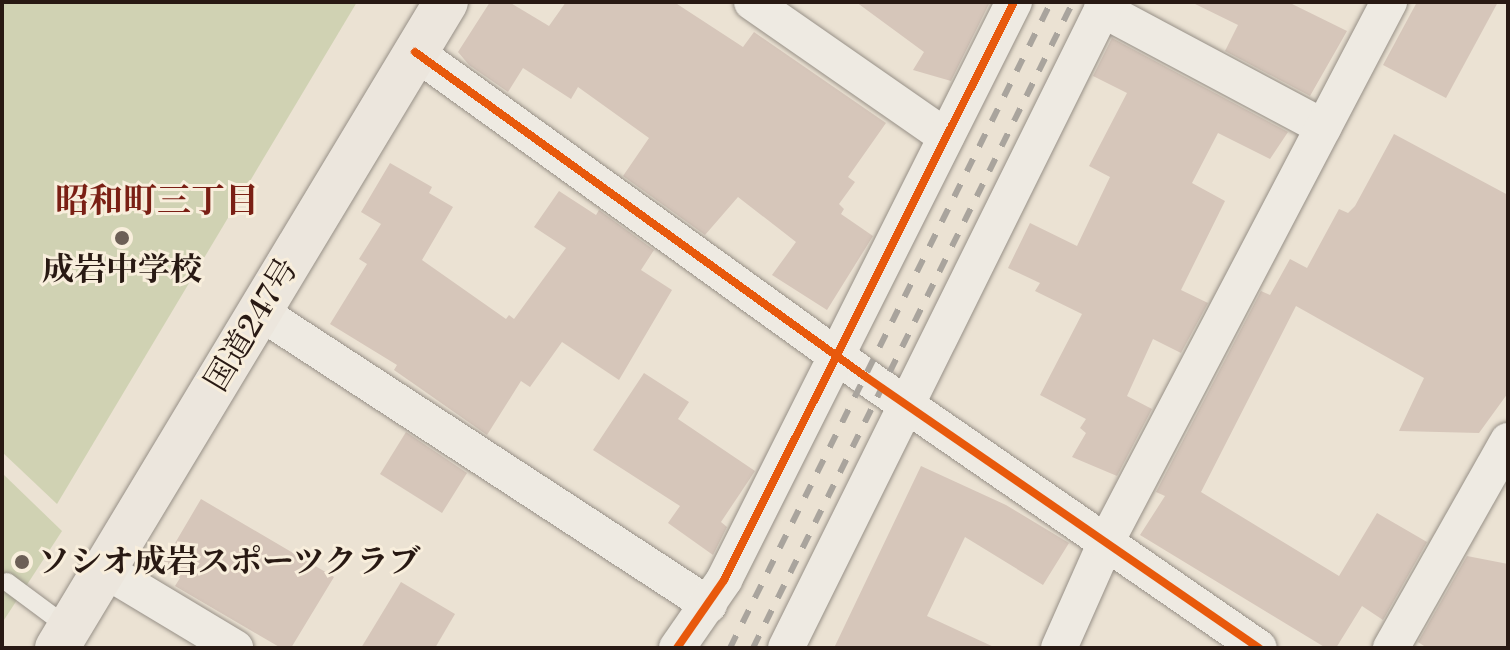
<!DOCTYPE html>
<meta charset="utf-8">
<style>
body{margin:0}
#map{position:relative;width:1510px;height:650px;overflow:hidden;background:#ebe2d3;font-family:"Libre Bodoni","Noto Serif JP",serif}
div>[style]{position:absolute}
.green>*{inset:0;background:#d0d2b3}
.building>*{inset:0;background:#d6c6ba}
.roads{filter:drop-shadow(0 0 2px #979087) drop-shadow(0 0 2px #979087)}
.lane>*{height:18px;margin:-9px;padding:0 9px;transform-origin:9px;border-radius:9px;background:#eeeae2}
.street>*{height:36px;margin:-18px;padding:0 18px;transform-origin:18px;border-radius:18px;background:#eeeae2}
.highway>*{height:44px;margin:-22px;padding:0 22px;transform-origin:22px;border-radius:22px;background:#ece6dd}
.rail>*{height:6px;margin-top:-3px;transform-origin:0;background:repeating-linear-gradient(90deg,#a9a49d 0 14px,transparent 0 28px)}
.cycleway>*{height:8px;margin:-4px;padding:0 4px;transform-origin:4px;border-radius:4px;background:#e8590c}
.dots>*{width:22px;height:22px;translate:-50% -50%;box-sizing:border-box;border:4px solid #f8eedc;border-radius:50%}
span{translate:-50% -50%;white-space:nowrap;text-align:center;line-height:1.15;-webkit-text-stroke:6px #f8eedc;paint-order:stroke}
.poi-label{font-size:32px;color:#281913;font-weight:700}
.left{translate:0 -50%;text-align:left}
.street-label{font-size:32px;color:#281913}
.neighbourhood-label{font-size:34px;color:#7a1f14;font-weight:700}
.frame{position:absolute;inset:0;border:4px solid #281913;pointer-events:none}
</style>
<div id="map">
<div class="green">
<div style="clip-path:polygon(2px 2px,357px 2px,57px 504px,2px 452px)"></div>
<div style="clip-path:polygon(2px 473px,62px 531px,2px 623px)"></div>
</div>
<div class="building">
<div style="clip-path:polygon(490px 2px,509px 2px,549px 26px,566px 2px,674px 2px,743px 47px,754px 32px,886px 123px,848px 177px,855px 182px,839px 204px,844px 209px,841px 214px,873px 236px,827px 310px,772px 275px,796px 242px,738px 197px,705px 235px,623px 176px,649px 138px,578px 87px,571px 99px,523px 68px,508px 92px,469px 65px,458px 52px)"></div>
<div style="clip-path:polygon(856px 2px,990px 2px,951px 81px,913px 70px,924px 52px)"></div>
<div style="clip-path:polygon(1191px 2px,1288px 2px,1347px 31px,1310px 96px,1225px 51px,1238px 25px)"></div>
<div style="clip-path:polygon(1417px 2px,1498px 2px,1446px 98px,1383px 65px)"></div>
<div style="clip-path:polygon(1112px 38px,1288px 132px,1270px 159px,1218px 133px,1192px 183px,1225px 201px,1181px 290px,1208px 303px,1181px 353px,1153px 339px,1127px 396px,1152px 409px,1117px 476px,1072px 457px,1086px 433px,1080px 428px,1086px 419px,1040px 395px,1082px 314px,1035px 291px,1040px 283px,1008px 268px,1030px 223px,1077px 246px,1110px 177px,1089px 166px,1127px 93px,1093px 76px)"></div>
<div style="clip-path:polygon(1394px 134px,1508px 195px,1508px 393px,1479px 433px,1399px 431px,1424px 378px,1296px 306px,1201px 492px,1339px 576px,1377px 513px,1427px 542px,1383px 620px,1362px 606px,1336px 648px,1326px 648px,1140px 535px,1165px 496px,1156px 492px,1261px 291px,1270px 295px,1290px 259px,1307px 268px,1339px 209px,1348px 213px,1355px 206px)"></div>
<div style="clip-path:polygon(390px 163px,432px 187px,429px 193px,453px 207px,422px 260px,506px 319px,509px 315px,514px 319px,566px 248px,534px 227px,559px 191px,596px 215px,599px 210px,654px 250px,641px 270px,672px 290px,619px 380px,562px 342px,530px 387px,521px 381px,487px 435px,394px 370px,397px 365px,330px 324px,367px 264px,359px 259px,381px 224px,361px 212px)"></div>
<div style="clip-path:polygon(644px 373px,689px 402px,678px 419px,755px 471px,721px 522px,727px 527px,713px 555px,668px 523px,680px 506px,593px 450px)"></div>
<div style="clip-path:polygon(406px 432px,467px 473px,442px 513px,380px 474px)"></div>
<div style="clip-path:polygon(921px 466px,1006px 505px,1069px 543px,1043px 585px,965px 537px,927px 616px,996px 648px,834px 648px)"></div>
<div style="clip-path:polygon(201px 499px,334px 577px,291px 648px,281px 648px,175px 586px,180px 578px,161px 567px)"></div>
<div style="clip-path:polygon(1467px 556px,1508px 564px,1508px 648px,1427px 648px,1418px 642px)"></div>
<div style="clip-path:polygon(401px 582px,455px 614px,435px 648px,361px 648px)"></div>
</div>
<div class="roads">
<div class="lane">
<div style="left:7px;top:582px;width:77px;rotate:36.6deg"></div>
</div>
<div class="street">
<div style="left:752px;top:2px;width:236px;rotate:34.8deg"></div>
<div style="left:1102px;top:9px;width:251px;rotate:28.1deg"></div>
<div style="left:415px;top:52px;width:556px;rotate:35.78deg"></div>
<div style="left:866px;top:377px;width:477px;rotate:34.6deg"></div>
<div style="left:260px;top:312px;width:536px;rotate:33.13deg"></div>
<div style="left:105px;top:570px;width:152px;rotate:31deg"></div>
<div style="left:677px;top:648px;width:83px;rotate:-55.3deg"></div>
<div style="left:724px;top:580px;width:647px;rotate:-63.36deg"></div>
<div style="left:786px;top:648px;width:721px;rotate:-63.65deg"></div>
<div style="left:1059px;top:648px;width:116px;rotate:-66.1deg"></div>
<div style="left:1106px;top:542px;width:610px;rotate:-62.34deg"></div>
<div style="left:1391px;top:648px;width:238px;rotate:-60.5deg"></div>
</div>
<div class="highway">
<div style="left:57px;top:648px;width:754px;rotate:-58.95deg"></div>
</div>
</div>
<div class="rail">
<div style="left:730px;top:648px;width:721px;rotate:-63.58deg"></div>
<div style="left:753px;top:648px;width:721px;rotate:-63.65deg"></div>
</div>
<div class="cycleway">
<div style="left:415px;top:52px;width:556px;rotate:35.78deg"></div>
<div style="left:866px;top:377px;width:477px;rotate:34.6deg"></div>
<div style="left:677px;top:648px;width:83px;rotate:-55.3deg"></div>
<div style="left:724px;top:580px;width:647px;rotate:-63.36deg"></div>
</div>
<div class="dots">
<div style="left:122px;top:238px;background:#6c5f56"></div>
<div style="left:22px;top:562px;background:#6c5f56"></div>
</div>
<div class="poi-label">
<span style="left:122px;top:270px">成岩中学校</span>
<span class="left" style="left:38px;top:562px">ソシオ成岩スポーツクラブ</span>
</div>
<div class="street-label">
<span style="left:252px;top:325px;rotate:-59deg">国道247号</span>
</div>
<div class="neighbourhood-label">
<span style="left:157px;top:203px">昭和町三丁目</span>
</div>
<div class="frame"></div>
</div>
